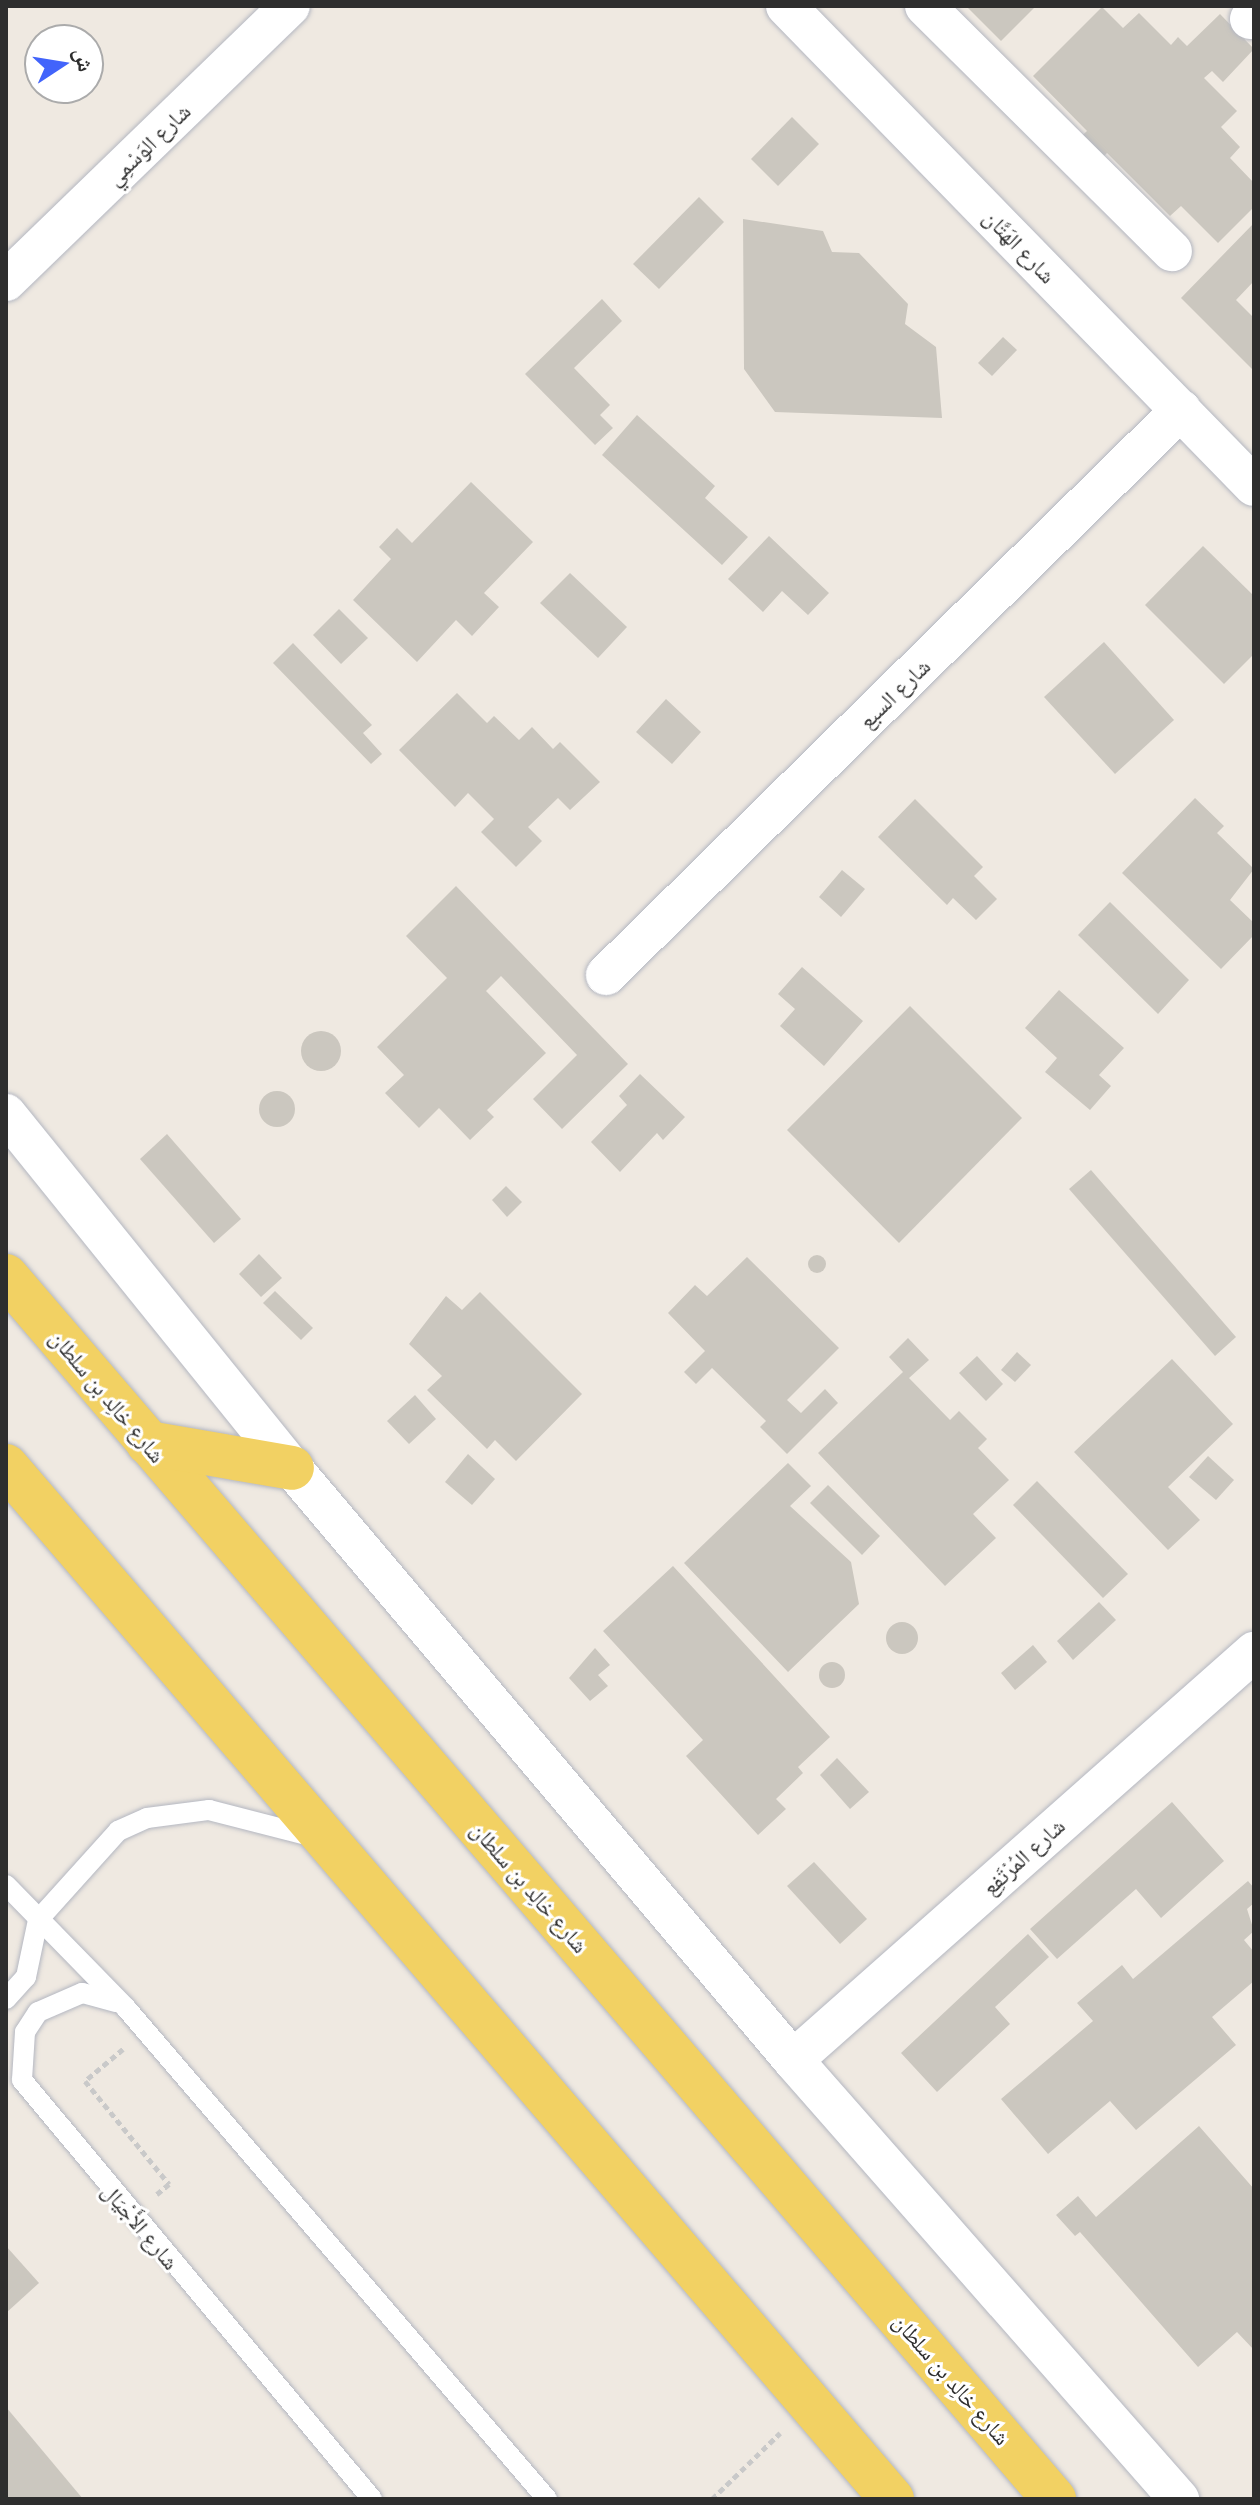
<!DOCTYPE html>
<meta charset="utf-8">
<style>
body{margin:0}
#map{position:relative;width:1260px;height:2505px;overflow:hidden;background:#efe9e1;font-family:"Noto Sans","Noto Naskh Arabic",sans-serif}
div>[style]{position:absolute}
.building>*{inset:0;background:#cbc7bf}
.round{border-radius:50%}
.path>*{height:5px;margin-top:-2.5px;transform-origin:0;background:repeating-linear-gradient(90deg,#c9c9c9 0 6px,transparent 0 10px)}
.roads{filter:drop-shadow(0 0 2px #b4b7c1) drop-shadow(0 0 2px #b4b7c1)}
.service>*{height:20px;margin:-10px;padding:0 10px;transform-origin:10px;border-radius:10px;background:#fff}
.minor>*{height:40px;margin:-20px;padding:0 20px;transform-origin:20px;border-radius:20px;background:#fff}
.primary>*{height:44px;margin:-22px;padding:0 22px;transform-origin:22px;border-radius:22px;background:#f2d163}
span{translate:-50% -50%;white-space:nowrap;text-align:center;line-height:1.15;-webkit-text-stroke:6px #fff;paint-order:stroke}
.street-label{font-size:22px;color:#2e2e2e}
.frame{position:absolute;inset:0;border:8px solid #2e2e2e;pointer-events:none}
.north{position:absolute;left:24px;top:24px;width:80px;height:80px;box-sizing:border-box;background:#fff;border:2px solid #ababab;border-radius:50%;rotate:78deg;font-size:22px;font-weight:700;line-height:32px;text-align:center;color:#2e2e2e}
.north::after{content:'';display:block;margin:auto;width:28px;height:36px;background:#4264fb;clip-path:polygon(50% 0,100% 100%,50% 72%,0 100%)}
</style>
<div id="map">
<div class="building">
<div style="clip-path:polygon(966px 6px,1036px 6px,1001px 41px)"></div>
<div style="clip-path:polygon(1102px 7px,1123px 28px,1139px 13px,1171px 45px,1178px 37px,1187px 46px,1220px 14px,1254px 49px,1223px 82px,1212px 71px,1204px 78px,1237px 111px,1221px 127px,1240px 147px,1230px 158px,1254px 183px,1254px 207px,1218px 243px,1181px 206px,1170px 216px,1107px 153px,1095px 165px,1074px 143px,1087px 131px,1033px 76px)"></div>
<div style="clip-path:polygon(792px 117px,819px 144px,778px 186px,751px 159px)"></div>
<div style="clip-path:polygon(699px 197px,724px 222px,659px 289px,633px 264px)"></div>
<div style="clip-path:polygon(743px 219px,823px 231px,832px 252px,859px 253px,908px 304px,905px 324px,936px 347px,942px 418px,775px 412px,744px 369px)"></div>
<div style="clip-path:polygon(1254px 223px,1254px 281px,1236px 300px,1254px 318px,1254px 371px,1181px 298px)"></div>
<div style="clip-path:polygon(602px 299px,622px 321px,574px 368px,610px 405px,600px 415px,613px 428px,595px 445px,525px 374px)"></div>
<div style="clip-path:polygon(1003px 337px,1017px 350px,992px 376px,978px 363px)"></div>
<div style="clip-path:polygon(637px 415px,715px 486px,705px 498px,748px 537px,722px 565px,602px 455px)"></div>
<div style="clip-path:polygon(471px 482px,533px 542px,484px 593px,499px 607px,472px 636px,456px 620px,417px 662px,353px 600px,391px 559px,379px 547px,397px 528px,412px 543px)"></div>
<div style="clip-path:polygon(769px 536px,829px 593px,808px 615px,782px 591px,763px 612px,728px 579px)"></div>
<div style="clip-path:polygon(1203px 546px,1254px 596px,1254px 654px,1224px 684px,1145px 605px)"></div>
<div style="clip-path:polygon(570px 573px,627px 627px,598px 658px,540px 603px)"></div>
<div style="clip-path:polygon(339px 609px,368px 638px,341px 664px,313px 635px)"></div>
<div style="clip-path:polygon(1104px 642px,1174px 720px,1115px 774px,1044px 697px)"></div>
<div style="clip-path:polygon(293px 643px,372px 725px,363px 733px,382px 754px,371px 764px,273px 663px)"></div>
<div style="clip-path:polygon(457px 693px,487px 723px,494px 716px,519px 740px,532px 727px,553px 749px,560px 742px,600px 782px,570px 810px,558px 798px,528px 827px,542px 841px,516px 867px,481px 832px,494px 819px,468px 793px,455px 807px,399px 750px)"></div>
<div style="clip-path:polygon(666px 699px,701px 732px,672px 764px,636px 732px)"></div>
<div style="clip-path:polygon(1195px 798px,1224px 826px,1217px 833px,1254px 869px,1230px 900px,1254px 923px,1254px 935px,1221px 969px,1122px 873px)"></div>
<div style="clip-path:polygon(915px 799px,983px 867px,974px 876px,997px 899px,976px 920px,953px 898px,947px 905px,878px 837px)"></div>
<div style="clip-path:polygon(842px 870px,865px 889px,841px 917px,819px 897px)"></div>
<div style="clip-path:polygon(456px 886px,628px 1064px,562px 1129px,533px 1099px,577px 1055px,501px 976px,486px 991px,546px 1053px,487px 1110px,494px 1117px,470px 1140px,439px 1108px,419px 1128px,385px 1093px,404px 1075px,377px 1047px,447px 978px,406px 936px)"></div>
<div style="clip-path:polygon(1110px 902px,1189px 980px,1158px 1014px,1078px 935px)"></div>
<div style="clip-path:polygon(802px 967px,863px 1021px,824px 1066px,780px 1026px,795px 1009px,778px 994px)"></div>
<div style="clip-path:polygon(1059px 990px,1124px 1048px,1099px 1075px,1111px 1086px,1090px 1110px,1045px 1072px,1057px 1058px,1025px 1028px)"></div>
<div style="clip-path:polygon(910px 1006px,1022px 1118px,899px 1243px,787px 1130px)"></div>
<div class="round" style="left:301px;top:1031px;width:40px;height:40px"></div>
<div style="clip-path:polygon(640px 1074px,685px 1117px,663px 1140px,657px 1133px,620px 1172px,591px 1142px,627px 1105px,619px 1096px)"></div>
<div class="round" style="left:259px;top:1091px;width:36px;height:36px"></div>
<div style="clip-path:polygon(167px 1134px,241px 1219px,214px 1243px,140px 1159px)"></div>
<div style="clip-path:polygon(1091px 1170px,1236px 1337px,1215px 1356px,1069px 1189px)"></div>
<div style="clip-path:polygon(506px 1186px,522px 1202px,507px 1217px,492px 1200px)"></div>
<div style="clip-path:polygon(259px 1254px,282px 1278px,261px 1297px,239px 1274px)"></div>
<div class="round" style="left:808px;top:1255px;width:18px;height:18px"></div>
<div style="clip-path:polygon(747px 1257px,839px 1348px,787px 1400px,801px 1413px,825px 1389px,838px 1403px,787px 1454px,760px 1427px,766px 1421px,712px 1368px,696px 1384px,684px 1372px,705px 1351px,668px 1313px,695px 1285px,707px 1296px)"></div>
<div style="clip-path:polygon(275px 1291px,313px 1328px,301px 1340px,263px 1303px)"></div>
<div style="clip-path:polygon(480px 1292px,582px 1394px,516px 1461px,495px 1440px,487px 1449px,427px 1390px,442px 1376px,409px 1344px,446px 1296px,462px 1310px)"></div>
<div style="clip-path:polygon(908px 1338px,929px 1360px,909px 1378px,950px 1420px,959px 1411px,987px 1439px,978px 1448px,1009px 1480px,973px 1514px,996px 1538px,945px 1586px,818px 1453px,903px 1372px,889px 1357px)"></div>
<div style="clip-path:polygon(1017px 1352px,1031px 1365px,1015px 1382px,1001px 1370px)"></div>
<div style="clip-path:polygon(977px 1356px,1003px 1384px,986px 1401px,959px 1373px)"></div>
<div style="clip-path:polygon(1172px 1359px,1233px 1424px,1168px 1487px,1200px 1520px,1168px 1550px,1074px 1452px)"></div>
<div style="clip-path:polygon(415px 1395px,436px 1419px,409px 1444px,387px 1421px)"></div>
<div style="clip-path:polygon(468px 1454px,495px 1479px,472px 1505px,445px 1482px)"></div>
<div style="clip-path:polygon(1208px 1456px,1234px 1480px,1216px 1500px,1189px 1477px)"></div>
<div style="clip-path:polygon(788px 1463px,811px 1486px,790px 1506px,851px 1562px,859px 1604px,788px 1672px,684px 1563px)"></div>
<div style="clip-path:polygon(1037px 1481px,1128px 1574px,1103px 1598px,1013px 1505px)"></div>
<div style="clip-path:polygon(828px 1485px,880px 1536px,862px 1555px,810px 1503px)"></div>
<div style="clip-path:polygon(673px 1566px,830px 1737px,798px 1767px,803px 1773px,776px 1799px,786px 1809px,758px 1835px,686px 1756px,703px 1740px,603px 1631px)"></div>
<div style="clip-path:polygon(1099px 1602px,1116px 1620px,1073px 1660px,1057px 1641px)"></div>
<div class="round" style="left:886px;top:1622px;width:32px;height:32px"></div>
<div style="clip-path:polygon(1033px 1645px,1047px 1662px,1015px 1690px,1001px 1673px)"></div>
<div style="clip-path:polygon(595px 1648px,610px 1665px,598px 1675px,608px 1686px,590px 1701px,569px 1678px)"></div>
<div class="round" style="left:819px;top:1662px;width:26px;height:26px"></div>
<div style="clip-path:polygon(837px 1758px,869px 1792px,850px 1809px,820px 1775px)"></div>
<div style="clip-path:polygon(1172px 1802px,1224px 1861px,1161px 1918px,1136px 1889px,1057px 1959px,1030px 1929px)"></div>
<div style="clip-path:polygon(814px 1862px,867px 1919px,840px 1944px,787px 1886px)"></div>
<div style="clip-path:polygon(1248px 1881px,1254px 1888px,1254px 1903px,1247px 1909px,1254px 1931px,1244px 1940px,1254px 1952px,1254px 1981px,1212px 2017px,1236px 2045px,1136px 2130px,1110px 2101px,1048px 2154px,1001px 2099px,1093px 2021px,1077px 2003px,1122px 1965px,1133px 1979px)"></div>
<div style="clip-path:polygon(1028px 1934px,1049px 1957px,995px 2007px,1010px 2024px,937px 2092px,901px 2053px)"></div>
<div style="clip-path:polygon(1199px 2126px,1254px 2189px,1254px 2350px,1237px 2332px,1198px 2367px,1080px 2232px,1075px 2236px,1056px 2215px,1078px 2196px,1096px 2217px)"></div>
<div style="clip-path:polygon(6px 2246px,39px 2283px,6px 2313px)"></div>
<div style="clip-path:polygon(6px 2407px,83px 2499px,6px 2499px)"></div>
</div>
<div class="path">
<div style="left:123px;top:2049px;width:50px;rotate:139.9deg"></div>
<div style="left:85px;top:2081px;width:133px;rotate:50.8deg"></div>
<div style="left:169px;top:2184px;width:16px;rotate:140deg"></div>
<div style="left:712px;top:2499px;width:95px;rotate:-44.1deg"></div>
</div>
<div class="roads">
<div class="service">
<div style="left:6px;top:1885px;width:172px;rotate:45.7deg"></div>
<div style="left:126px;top:2008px;width:647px;rotate:49.39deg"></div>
<div style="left:6px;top:1999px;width:30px;rotate:-48deg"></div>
<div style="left:26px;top:1977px;width:58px;rotate:-78.1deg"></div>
<div style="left:38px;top:1920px;width:120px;rotate:-48deg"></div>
<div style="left:118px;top:1831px;width:32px;rotate:-24deg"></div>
<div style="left:147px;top:1818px;width:63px;rotate:-7.4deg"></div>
<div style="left:209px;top:1810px;width:108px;rotate:14.4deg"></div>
<div style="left:116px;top:2002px;width:35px;rotate:-165deg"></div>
<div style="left:82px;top:1993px;width:48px;rotate:156.6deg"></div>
<div style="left:38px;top:2012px;width:24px;rotate:123deg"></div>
<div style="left:25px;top:2032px;width:48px;rotate:93.6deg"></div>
<div style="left:22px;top:2080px;width:546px;rotate:50.13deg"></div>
</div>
<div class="minor">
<div style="left:786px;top:6px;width:670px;rotate:45.73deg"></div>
<div style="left:925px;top:6px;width:348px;rotate:44.8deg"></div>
<div style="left:1250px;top:19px;width:7px;rotate:-56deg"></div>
<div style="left:6px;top:281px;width:395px;rotate:-44.1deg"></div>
<div style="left:606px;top:975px;width:806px;rotate:-44.5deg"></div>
<div style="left:6px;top:1114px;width:455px;rotate:51.1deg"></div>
<div style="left:292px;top:1468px;width:776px;rotate:49.76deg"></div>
<div style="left:793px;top:2060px;width:585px;rotate:48.68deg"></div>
<div style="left:793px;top:2060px;width:616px;rotate:-41.51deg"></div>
</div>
<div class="primary">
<div style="left:6px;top:1276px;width:1611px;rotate:49.41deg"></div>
<div style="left:148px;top:1443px;width:146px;rotate:9.8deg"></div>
<div style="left:6px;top:1466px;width:1361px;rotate:49.38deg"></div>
</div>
</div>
<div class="street-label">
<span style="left:148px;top:144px;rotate:-44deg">شارع الوَسْمِي</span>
<span style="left:1020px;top:246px;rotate:46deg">شارع الهَتَّان</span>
<span style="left:894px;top:693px;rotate:-44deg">شارع السبع</span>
<span style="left:108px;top:1396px;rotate:50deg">شارع خالِد بن سلطان</span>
<span style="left:1023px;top:1856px;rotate:-42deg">شارع المُرْتَفِع</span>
<span style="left:530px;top:1887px;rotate:49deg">شارع خالِد بن سلطان</span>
<span style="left:141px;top:2226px;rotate:50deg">شارع الأَجْيَال</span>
<span style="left:952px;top:2379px;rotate:49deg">شارع خالِد بن سلطان</span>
</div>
<div class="frame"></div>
<div class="north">ش</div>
</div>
